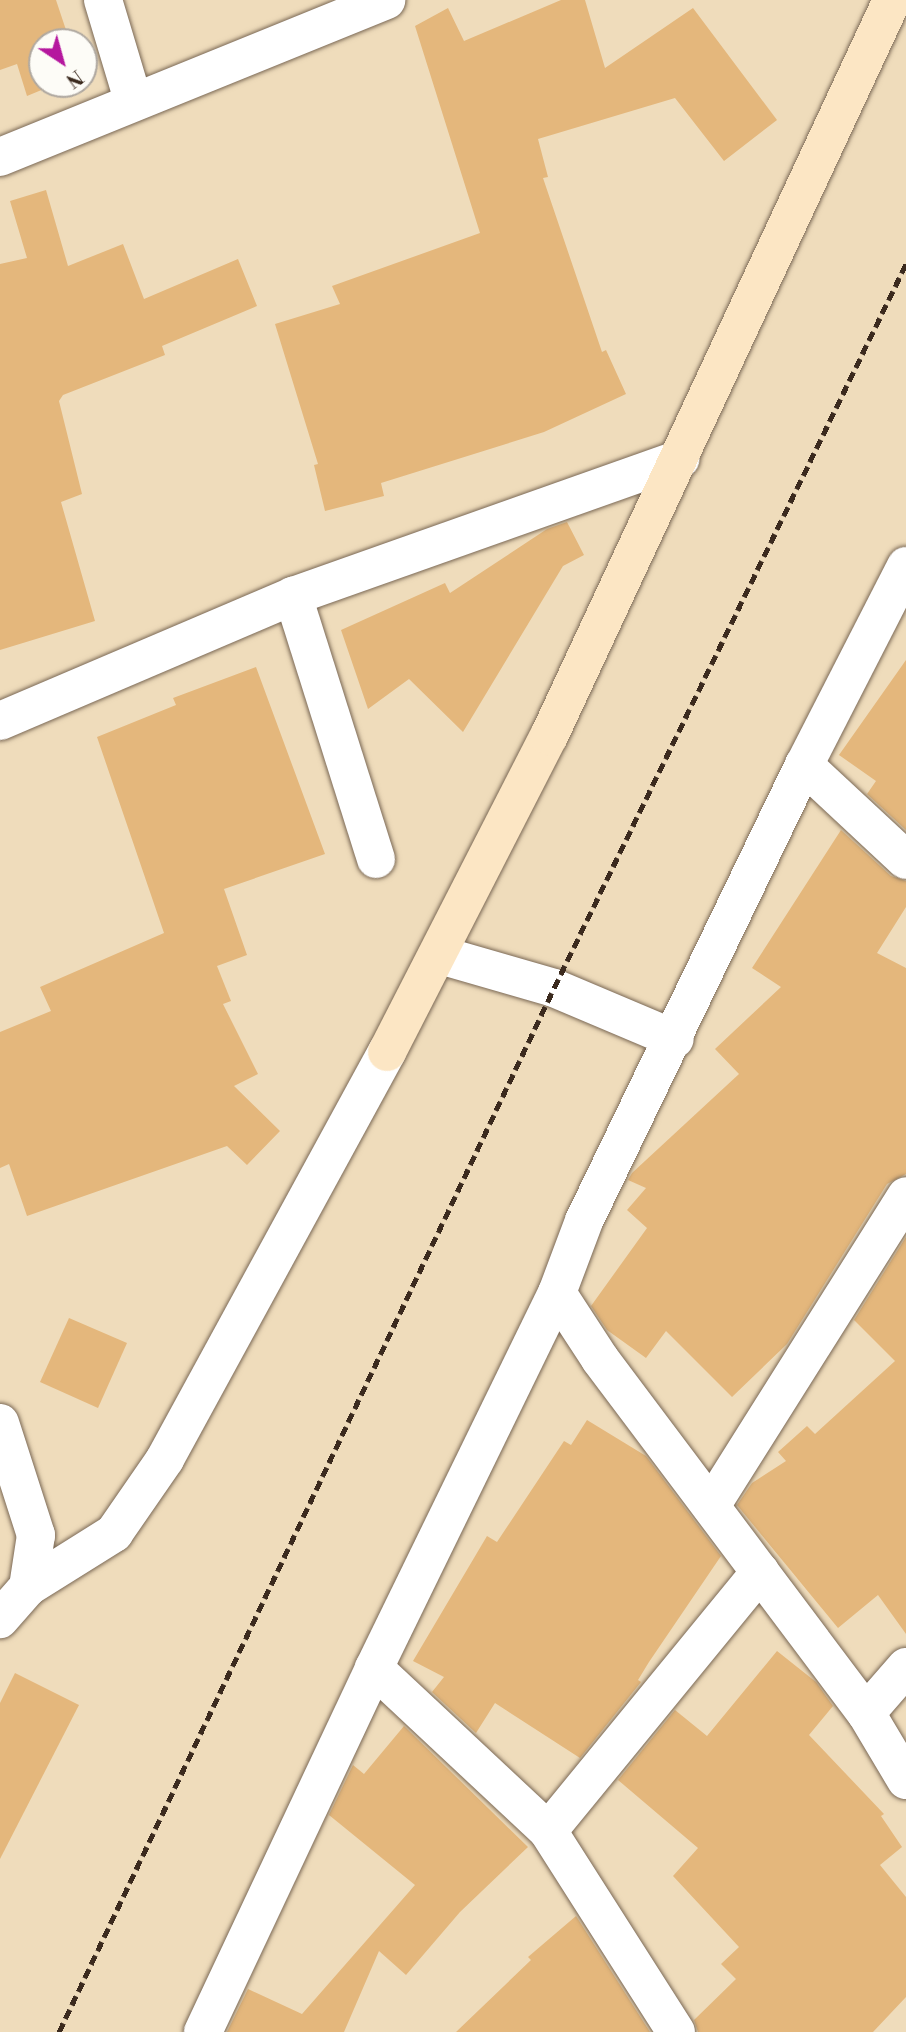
<!DOCTYPE html>
<style>
body{margin:0}
#map{position:relative;width:906px;height:2032px;overflow:hidden;background:#efdcbb;font-family:"Libre Bodoni",serif}
div>[style]{position:absolute}
.building>*{inset:0;background:#e4b77c}
.roads{filter:drop-shadow(0 0 2px #7a6855) drop-shadow(0 0 2px #7a6855)}
.minor>*{height:38px;margin:-19px;padding:0 19px;transform-origin:19px;border-radius:19px;background:#fff}
.secondary>*{height:38px;margin:-19px;padding:0 19px;transform-origin:19px;border-radius:19px;background:#fce6c4}
.rail>*{height:5px;margin-top:-2.5px;transform-origin:0;background:repeating-linear-gradient(90deg,#3b2a1e 0 10px,transparent 0 15px)}
span{translate:-50% -50%;white-space:nowrap;text-align:center;line-height:1.15;-webkit-text-stroke:7px #fdfcf7;paint-order:stroke}
.north{position:absolute;left:28px;top:28px;width:70px;height:70px;box-sizing:border-box;background:#fdfcf7;border:2px solid #afa8a0;border-radius:50%;rotate:144deg;font-size:19px;font-weight:700;line-height:28px;text-align:center;color:#3b2a1e}
.north::after{content:'';display:block;margin:auto;width:24px;height:32px;background:#b5179e;clip-path:polygon(50% 0,100% 100%,50% 72%,0 100%)}
</style>
<div id="map">
<div class="building">
<div style="clip-path:polygon(0 0,56px 0,70px 42px,42px 42px,42px 84px,56px 84px,27px 96px,17px 64px,0 70px)"></div>
<div style="clip-path:polygon(561px 0,585px 0,605px 68px,693px 8px,777px 120px,724px 161px,675px 98px,538px 139px,548px 177px,543px 178px,602px 352px,606px 350px,626px 394px,544px 432px,381px 483px,384px 496px,325px 511px,314px 465px,318px 464px,275px 324px,340px 304px,332px 286px,480px 233px,415px 26px,448px 8px,464px 41px)"></div>
<div style="clip-path:polygon(46px 190px,68px 266px,123px 244px,144px 299px,238px 259px,257px 306px,162px 346px,165px 355px,63px 395px,59px 401px,82px 494px,61px 502px,95px 621px,0 650px,0 264px,27px 258px,10px 201px)"></div>
<div style="clip-path:polygon(567px 522px,584px 555px,563px 566px,463px 732px,409px 679px,368px 709px,341px 630px,445px 583px,450px 593px,547px 529px)"></div>
<div style="clip-path:polygon(906px 660px,906px 830px,867px 794px,876px 781px,839px 755px)"></div>
<div style="clip-path:polygon(256px 667px,325px 854px,224px 889px,247px 955px,217px 966px,231px 1001px,223px 1004px,258px 1074px,234px 1086px,280px 1131px,247px 1165px,227px 1146px,27px 1216px,9px 1164px,0 1168px,0 1032px,51px 1011px,40px 987px,164px 933px,97px 737px,176px 705px,173px 698px)"></div>
<div style="clip-path:polygon(841px 830px,891px 876px,906px 881px,906px 907px,877px 953px,906px 968px,906px 1174px,887px 1184px,787px 1344px,732px 1397px,666px 1331px,646px 1358px,607px 1330px,591px 1306px,647px 1228px,627px 1210px,646px 1188px,628px 1180px,632px 1173px,739px 1074px,715px 1049px,781px 987px,752px 968px)"></div>
<div style="clip-path:polygon(906px 1237px,906px 1634px,878px 1595px,838px 1628px,737px 1505px,752px 1483px,786px 1461px,778px 1452px,807px 1426px,815px 1434px,895px 1361px,854px 1320px)"></div>
<div style="clip-path:polygon(69px 1318px,127px 1343px,98px 1408px,40px 1382px)"></div>
<div style="clip-path:polygon(587px 1420px,646px 1456px,721px 1556px,649px 1662px,638px 1680px,641px 1682px,580px 1758px,495px 1703px,476px 1733px,432px 1692px,444px 1677px,413px 1661px,487px 1536px,497px 1542px,564px 1441px,571px 1445px)"></div>
<div style="clip-path:polygon(777px 1651px,816px 1682px,833px 1706px,809px 1735px,884px 1814px,881px 1816px,902px 1847px,880px 1865px,906px 1897px,906px 1997px,873px 2032px,698px 2032px,694px 2020px,736px 1979px,721px 1964px,739px 1947px,673px 1876px,698px 1848px,618px 1780px,675px 1710px,707px 1736px)"></div>
<div style="clip-path:polygon(15px 1673px,79px 1705px,0 1859px,0 1703px)"></div>
<div style="clip-path:polygon(404px 1726px,528px 1847px,460px 1912px,406px 1975px,379px 1951px,344px 2032px,227px 2032px,248px 1989px,302px 2014px,415px 1885px,329px 1815px,353px 1765px,364px 1774px)"></div>
<div style="clip-path:polygon(576px 1916px,650px 2032px,456px 2032px,531px 1960px,528px 1957px)"></div>
</div>
<div class="roads">
<div class="minor">
<div style="left:103px;top:0;width:104px;rotate:73.3deg"></div>
<div style="left:0;top:157px;width:417px;rotate:-22.1deg"></div>
<div style="left:906px;top:566px;width:224px;rotate:117.1deg"></div>
<div style="left:804px;top:765px;width:506px;rotate:115.76deg"></div>
<div style="left:584px;top:1221px;width:77px;rotate:110.6deg"></div>
<div style="left:557px;top:1293px;width:79px;rotate:56.9deg"></div>
<div style="left:600px;top:1359px;width:443px;rotate:53.1deg"></div>
<div style="left:866px;top:1713px;width:78px;rotate:59.2deg"></div>
<div style="left:0;top:721px;width:319px;rotate:-23.1deg"></div>
<div style="left:804px;top:765px;width:139px;rotate:43deg"></div>
<div style="left:376px;top:859px;width:276px;rotate:-107.5deg"></div>
<div style="left:293px;top:596px;width:411px;rotate:-19.5deg"></div>
<div style="left:440px;top:955px;width:119px;rotate:16.1deg"></div>
<div style="left:554px;top:988px;width:131px;rotate:22.9deg"></div>
<div style="left:0;top:1423px;width:118px;rotate:72.2deg"></div>
<div style="left:36px;top:1535px;width:53px;rotate:98.7deg"></div>
<div style="left:28px;top:1587px;width:43px;rotate:131.2deg"></div>
<div style="left:711px;top:1506px;width:366px;rotate:-57.8deg"></div>
<div style="left:28px;top:1587px;width:102px;rotate:-32.1deg"></div>
<div style="left:114px;top:1533px;width:90px;rotate:-55.4deg"></div>
<div style="left:165px;top:1459px;width:464px;rotate:-61.4deg"></div>
<div style="left:374px;top:1668px;width:238px;rotate:43.1deg"></div>
<div style="left:548px;top:1831px;width:238px;rotate:57.5deg"></div>
<div style="left:866px;top:1713px;width:61px;rotate:-49deg"></div>
<div style="left:548px;top:1831px;width:335px;rotate:-50.7deg"></div>
<div style="left:203px;top:2032px;width:402px;rotate:-64.8deg"></div>
<div style="left:374px;top:1668px;width:417px;rotate:-64deg"></div>
</div>
<div class="secondary">
<div style="left:387px;top:1052px;width:355px;rotate:-62.9deg"></div>
<div style="left:549px;top:736px;width:812px;rotate:-65.01deg"></div>
</div>
</div>
<div class="rail">
<div style="left:59px;top:2032px;width:1155px;rotate:-64.63deg"></div>
<div style="left:554px;top:988px;width:805px;rotate:-64.07deg"></div>
</div>
<div class="north">N</div>
</div>
